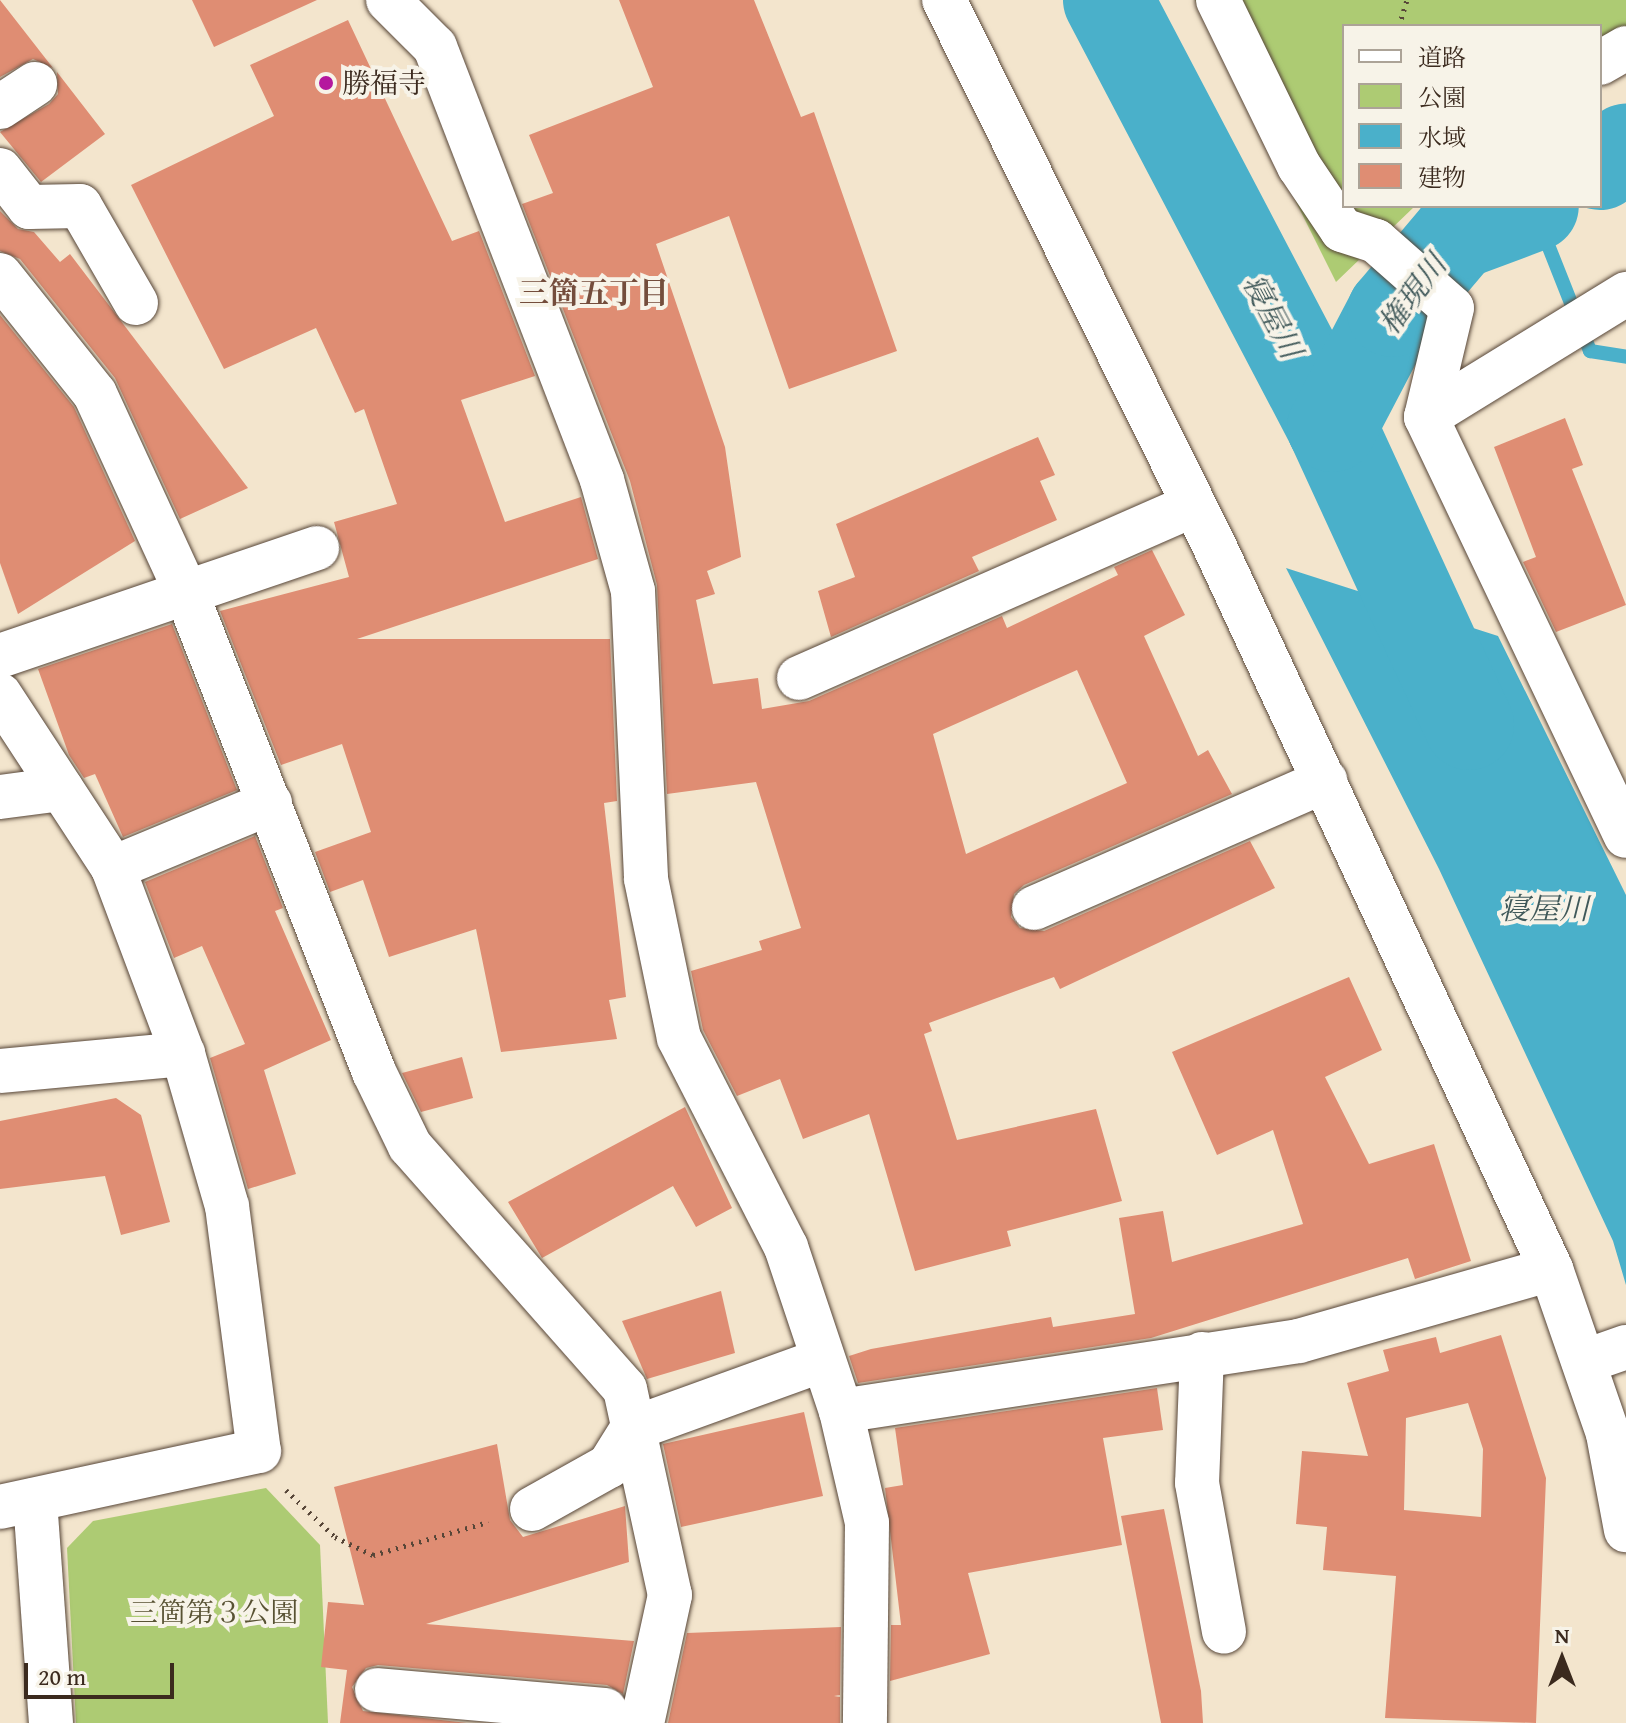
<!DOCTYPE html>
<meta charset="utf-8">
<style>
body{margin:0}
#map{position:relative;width:1626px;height:1723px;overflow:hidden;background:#f3e5cd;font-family:"Gentium Book Plus","Noto Serif JP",serif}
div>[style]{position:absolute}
.green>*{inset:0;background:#adcb73}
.water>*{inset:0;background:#4ab0ca}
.stream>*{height:14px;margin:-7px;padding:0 7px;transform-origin:7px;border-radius:7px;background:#4ab0ca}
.river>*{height:90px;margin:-45px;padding:0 45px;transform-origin:45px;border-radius:45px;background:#4ab0ca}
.building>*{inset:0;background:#df8d73}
.path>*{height:5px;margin-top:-2.5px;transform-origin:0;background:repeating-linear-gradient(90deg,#574638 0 2px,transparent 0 8px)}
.roads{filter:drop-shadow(0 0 2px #574638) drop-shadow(0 0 2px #574638)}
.minor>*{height:44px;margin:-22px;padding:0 22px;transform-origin:22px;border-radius:22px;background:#fff}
.dots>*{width:22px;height:22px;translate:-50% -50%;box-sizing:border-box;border:4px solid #f7f3e8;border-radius:50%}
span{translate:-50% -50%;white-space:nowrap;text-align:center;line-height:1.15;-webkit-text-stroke:8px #f7f3e8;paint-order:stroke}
.poi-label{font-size:28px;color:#3b2a1e}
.left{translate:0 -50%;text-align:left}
.park-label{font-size:28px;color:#585233}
.neighbourhood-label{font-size:30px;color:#744d3c;font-weight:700}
.water-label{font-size:30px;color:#40595a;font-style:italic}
.legend{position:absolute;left:1342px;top:24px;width:260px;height:184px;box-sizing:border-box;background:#f7f3e8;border:2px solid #aca397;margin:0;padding:10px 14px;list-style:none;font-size:24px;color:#3b2a1e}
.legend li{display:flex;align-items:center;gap:16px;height:40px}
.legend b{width:40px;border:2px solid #aca397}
.north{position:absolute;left:1522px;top:1619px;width:80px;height:80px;-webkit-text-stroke:6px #f7f3e8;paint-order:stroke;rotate:0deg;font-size:22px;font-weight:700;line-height:32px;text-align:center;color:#3b2a1e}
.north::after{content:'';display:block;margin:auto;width:28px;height:36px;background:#3b2a1e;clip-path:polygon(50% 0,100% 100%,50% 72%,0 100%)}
.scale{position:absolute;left:24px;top:1663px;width:150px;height:36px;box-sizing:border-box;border:4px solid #3b2a1e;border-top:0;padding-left:10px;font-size:24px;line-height:28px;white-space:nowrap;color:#3b2a1e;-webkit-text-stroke:6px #f7f3e8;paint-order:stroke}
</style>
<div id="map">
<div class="green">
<div style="clip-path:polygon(1195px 0,1626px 0,1626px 66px,1600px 82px,1600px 26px,1344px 26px,1344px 206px,1415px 206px,1336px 282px)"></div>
<div style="clip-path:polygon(266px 1488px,320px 1545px,328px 1723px,76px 1723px,67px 1548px,93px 1521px)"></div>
</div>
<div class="water">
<div style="clip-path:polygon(1286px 568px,1498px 636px,1626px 895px,1626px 1285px,1613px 1241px,1439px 869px)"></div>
</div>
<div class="stream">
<div style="left:1533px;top:207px;width:155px;rotate:68.4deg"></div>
<div style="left:1590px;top:351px;width:36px;rotate:9deg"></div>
</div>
<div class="river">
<div style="left:1108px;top:0;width:482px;rotate:62.3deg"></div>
<div style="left:1332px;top:427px;width:328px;rotate:65.3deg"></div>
<div style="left:1600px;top:165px;width:31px;rotate:-32deg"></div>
<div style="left:1332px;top:427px;width:130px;rotate:-62.4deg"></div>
<div style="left:1392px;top:312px;width:101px;rotate:-49.8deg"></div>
<div style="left:1457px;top:235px;width:82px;rotate:-20.6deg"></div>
</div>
<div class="building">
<div style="clip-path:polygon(0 0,53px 68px,33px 59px,0 77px)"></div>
<div style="clip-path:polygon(192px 0,317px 0,214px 47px)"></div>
<div style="clip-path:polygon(evenodd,619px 0,754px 0,801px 117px,814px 112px,897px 351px,789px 389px,729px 216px,656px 244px,725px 447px,741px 557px,707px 571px,715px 594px,696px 600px,713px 684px,758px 678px,762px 709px,809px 701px,1002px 616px,1007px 628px,1118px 575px,1114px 567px,1152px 550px,1185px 615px,1144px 636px,1198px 756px,1208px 750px,1232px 794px,1024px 885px,1014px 894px,1011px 917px,1020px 928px,1044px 931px,1250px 841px,1275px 888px,1060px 989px,1054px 977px,929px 1023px,932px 1031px,924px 1034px,957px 1140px,1096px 1109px,1122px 1201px,1007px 1231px,1011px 1246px,915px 1271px,869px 1114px,803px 1139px,780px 1079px,737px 1096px,703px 1030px,691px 971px,762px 950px,759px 941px,801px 928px,756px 782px,667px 794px,657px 585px,630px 481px,522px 204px,553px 193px,529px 135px,653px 87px,619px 0,1077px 670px,1127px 783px,966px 854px,933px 734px,1077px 670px)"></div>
<div style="clip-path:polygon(348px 20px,452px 241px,479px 231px,535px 376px,461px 400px,505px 522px,581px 497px,598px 559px,357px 639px,610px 639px,617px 801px,604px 803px,626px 997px,609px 1000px,617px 1039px,501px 1052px,476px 929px,389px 957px,363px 880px,330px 892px,315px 852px,371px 832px,342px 744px,281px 765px,220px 611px,349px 577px,334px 522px,397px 504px,364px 409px,355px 413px,316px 328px,224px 369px,131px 185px,274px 116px,250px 65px)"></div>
<div style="clip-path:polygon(57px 72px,105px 134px,41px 182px,0 132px,49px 104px,58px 94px)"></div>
<div style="clip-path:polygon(0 211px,18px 229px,34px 232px,60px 262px,70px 254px,248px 488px,180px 519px,115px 378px,20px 259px,0 251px)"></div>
<div style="clip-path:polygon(0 315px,74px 407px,135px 541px,18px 614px,0 563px)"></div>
<div style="clip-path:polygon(1565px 418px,1583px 465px,1572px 469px,1626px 605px,1556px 632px,1523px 562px,1536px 557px,1494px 447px)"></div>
<div style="clip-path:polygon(1038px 437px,1055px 475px,1040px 481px,1057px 520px,972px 557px,979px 571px,831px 637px,818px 591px,855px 577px,836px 524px)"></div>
<div style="clip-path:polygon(172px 624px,237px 790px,123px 837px,95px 774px,84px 778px,69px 755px,38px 669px)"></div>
<div style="clip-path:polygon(255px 836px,283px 908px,275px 911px,331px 1040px,264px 1070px,296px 1174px,248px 1189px,210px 1058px,245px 1044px,202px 946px,174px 958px,145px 882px)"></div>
<div style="clip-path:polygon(1349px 977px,1382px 1050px,1325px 1077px,1369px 1164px,1434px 1144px,1471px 1261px,1415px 1279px,1408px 1258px,1151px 1338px,858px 1383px,849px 1356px,871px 1349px,1051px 1317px,1053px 1327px,1135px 1314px,1119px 1218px,1163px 1211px,1172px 1262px,1303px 1224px,1273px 1130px,1217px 1155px,1172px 1052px)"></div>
<div style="clip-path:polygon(462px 1057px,473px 1098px,421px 1112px,402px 1073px)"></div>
<div style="clip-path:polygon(116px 1098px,141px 1115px,170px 1222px,121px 1235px,105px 1176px,0 1189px,0 1121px)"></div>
<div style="clip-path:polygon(685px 1107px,732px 1208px,696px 1227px,673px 1186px,542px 1258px,508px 1202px)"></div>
<div style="clip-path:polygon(721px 1291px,735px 1353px,647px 1379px,622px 1321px)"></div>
<div style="clip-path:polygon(evenodd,1501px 1335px,1546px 1478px,1536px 1723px,1385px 1718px,1396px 1576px,1323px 1570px,1327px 1527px,1296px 1524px,1302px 1451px,1368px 1456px,1347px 1383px,1389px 1371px,1383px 1350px,1436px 1337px,1440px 1353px,1501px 1335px,1468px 1403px,1483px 1449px,1481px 1517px,1404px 1510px,1406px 1418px,1468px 1403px)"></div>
<div style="clip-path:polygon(1157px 1388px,1163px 1430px,1103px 1438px,1122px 1545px,968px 1573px,990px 1654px,890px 1681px,891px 1625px,901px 1625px,885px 1488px,903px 1485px,895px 1428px)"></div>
<div style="clip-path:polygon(804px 1412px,823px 1496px,681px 1527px,663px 1444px)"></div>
<div style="clip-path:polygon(497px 1444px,510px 1520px,523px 1537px,625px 1506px,629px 1562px,426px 1624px,634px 1641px,623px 1694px,607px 1685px,378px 1665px,366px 1668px,352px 1687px,363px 1711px,467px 1723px,340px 1723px,347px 1670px,321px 1667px,328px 1602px,364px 1605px,334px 1487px)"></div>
<div style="clip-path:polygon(1164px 1509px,1201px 1691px,1203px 1723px,1161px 1723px,1121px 1516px)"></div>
<div style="clip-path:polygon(841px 1627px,840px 1695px,834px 1696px,840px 1697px,840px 1723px,668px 1723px,687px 1633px)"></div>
</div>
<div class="path">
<div style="left:1399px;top:26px;width:27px;rotate:-73deg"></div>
<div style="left:286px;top:1490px;width:68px;rotate:43.8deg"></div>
<div style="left:335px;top:1537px;width:42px;rotate:25.3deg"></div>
<div style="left:373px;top:1555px;width:120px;rotate:-16deg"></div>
</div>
<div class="roads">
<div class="minor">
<div style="left:388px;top:0;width:66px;rotate:45deg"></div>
<div style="left:435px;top:47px;width:464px;rotate:68.9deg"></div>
<div style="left:602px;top:480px;width:115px;rotate:74.4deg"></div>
<div style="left:633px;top:591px;width:288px;rotate:87.4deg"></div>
<div style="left:646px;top:879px;width:162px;rotate:78.3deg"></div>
<div style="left:679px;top:1038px;width:235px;rotate:62.9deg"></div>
<div style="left:786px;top:1247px;width:173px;rotate:71.5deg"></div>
<div style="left:841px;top:1411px;width:115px;rotate:76.9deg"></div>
<div style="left:867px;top:1523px;width:200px;rotate:90.6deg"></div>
<div style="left:944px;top:0;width:606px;rotate:63.65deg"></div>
<div style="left:1213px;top:543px;width:801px;rotate:65.03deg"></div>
<div style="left:1551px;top:1269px;width:175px;rotate:70.9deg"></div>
<div style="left:1608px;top:1434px;width:98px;rotate:79.4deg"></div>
<div style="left:1218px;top:0;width:185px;rotate:64deg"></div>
<div style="left:1299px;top:166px;width:77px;rotate:56.1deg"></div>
<div style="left:1342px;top:230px;width:36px;rotate:18deg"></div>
<div style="left:1376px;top:241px;width:101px;rotate:41.4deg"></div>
<div style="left:1452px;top:308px;width:112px;rotate:103.4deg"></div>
<div style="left:1426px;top:417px;width:464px;rotate:64.5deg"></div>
<div style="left:1600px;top:63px;width:30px;rotate:-30deg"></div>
<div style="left:0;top:107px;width:42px;rotate:-33.3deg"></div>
<div style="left:0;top:170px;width:47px;rotate:51.9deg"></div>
<div style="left:29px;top:207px;width:51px;rotate:-1.1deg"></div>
<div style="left:80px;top:206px;width:112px;rotate:60deg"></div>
<div style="left:0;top:275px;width:152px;rotate:51.4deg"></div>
<div style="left:95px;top:394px;width:218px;rotate:65.3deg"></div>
<div style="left:186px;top:592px;width:516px;rotate:68.61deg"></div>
<div style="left:374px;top:1072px;width:82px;rotate:64.1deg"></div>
<div style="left:410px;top:1146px;width:324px;rotate:48.5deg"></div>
<div style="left:625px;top:1389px;width:211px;rotate:77.7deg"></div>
<div style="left:670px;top:1595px;width:131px;rotate:102.3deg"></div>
<div style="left:1426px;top:417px;width:235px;rotate:-31.6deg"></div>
<div style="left:0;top:656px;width:335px;rotate:-18.8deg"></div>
<div style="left:799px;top:678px;width:430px;rotate:-23.7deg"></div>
<div style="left:0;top:695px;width:207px;rotate:56.8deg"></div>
<div style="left:113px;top:868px;width:199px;rotate:69.4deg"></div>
<div style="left:183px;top:1054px;width:158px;rotate:73.9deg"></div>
<div style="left:227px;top:1206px;width:247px;rotate:82.6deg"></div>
<div style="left:259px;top:1451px;width:265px;rotate:167.8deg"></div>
<div style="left:0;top:797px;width:62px;rotate:-7.5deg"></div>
<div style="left:113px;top:868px;width:170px;rotate:-22.5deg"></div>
<div style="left:1034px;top:908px;width:318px;rotate:-23.6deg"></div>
<div style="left:0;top:1071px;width:184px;rotate:-5.3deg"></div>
<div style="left:1202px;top:1354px;width:129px;rotate:92.2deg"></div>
<div style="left:1197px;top:1483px;width:151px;rotate:79.7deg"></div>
<div style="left:1586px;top:1361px;width:42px;rotate:-19.3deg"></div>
<div style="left:841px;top:1411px;width:463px;rotate:-8.7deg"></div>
<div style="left:1299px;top:1341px;width:262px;rotate:-15.9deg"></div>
<div style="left:35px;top:1500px;width:224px;rotate:85.9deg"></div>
<div style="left:532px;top:1509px;width:88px;rotate:-29.2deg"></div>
<div style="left:609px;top:1466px;width:44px;rotate:-58.1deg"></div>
<div style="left:632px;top:1429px;width:203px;rotate:-19.9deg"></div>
<div style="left:377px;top:1690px;width:229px;rotate:5deg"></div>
</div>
</div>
<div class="dots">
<div style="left:326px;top:83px;background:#b5179e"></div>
</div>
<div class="poi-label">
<span class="left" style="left:342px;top:83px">勝福寺</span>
</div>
<div class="park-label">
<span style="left:214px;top:1612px">三箇第３公園</span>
</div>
<div class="neighbourhood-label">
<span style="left:594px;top:292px">三箇五丁目</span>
</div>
<div class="water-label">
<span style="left:1412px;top:294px;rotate:-53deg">権現川</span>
<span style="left:1273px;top:316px;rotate:62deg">寝屋川</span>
<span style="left:1544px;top:908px">寝屋川</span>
</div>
<ul class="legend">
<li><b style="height:10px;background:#fff"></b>道路</li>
<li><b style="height:22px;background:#adcb73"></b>公園</li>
<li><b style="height:22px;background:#4ab0ca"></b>水域</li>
<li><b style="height:22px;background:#df8d73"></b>建物</li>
</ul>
<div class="north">N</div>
<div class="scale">20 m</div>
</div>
